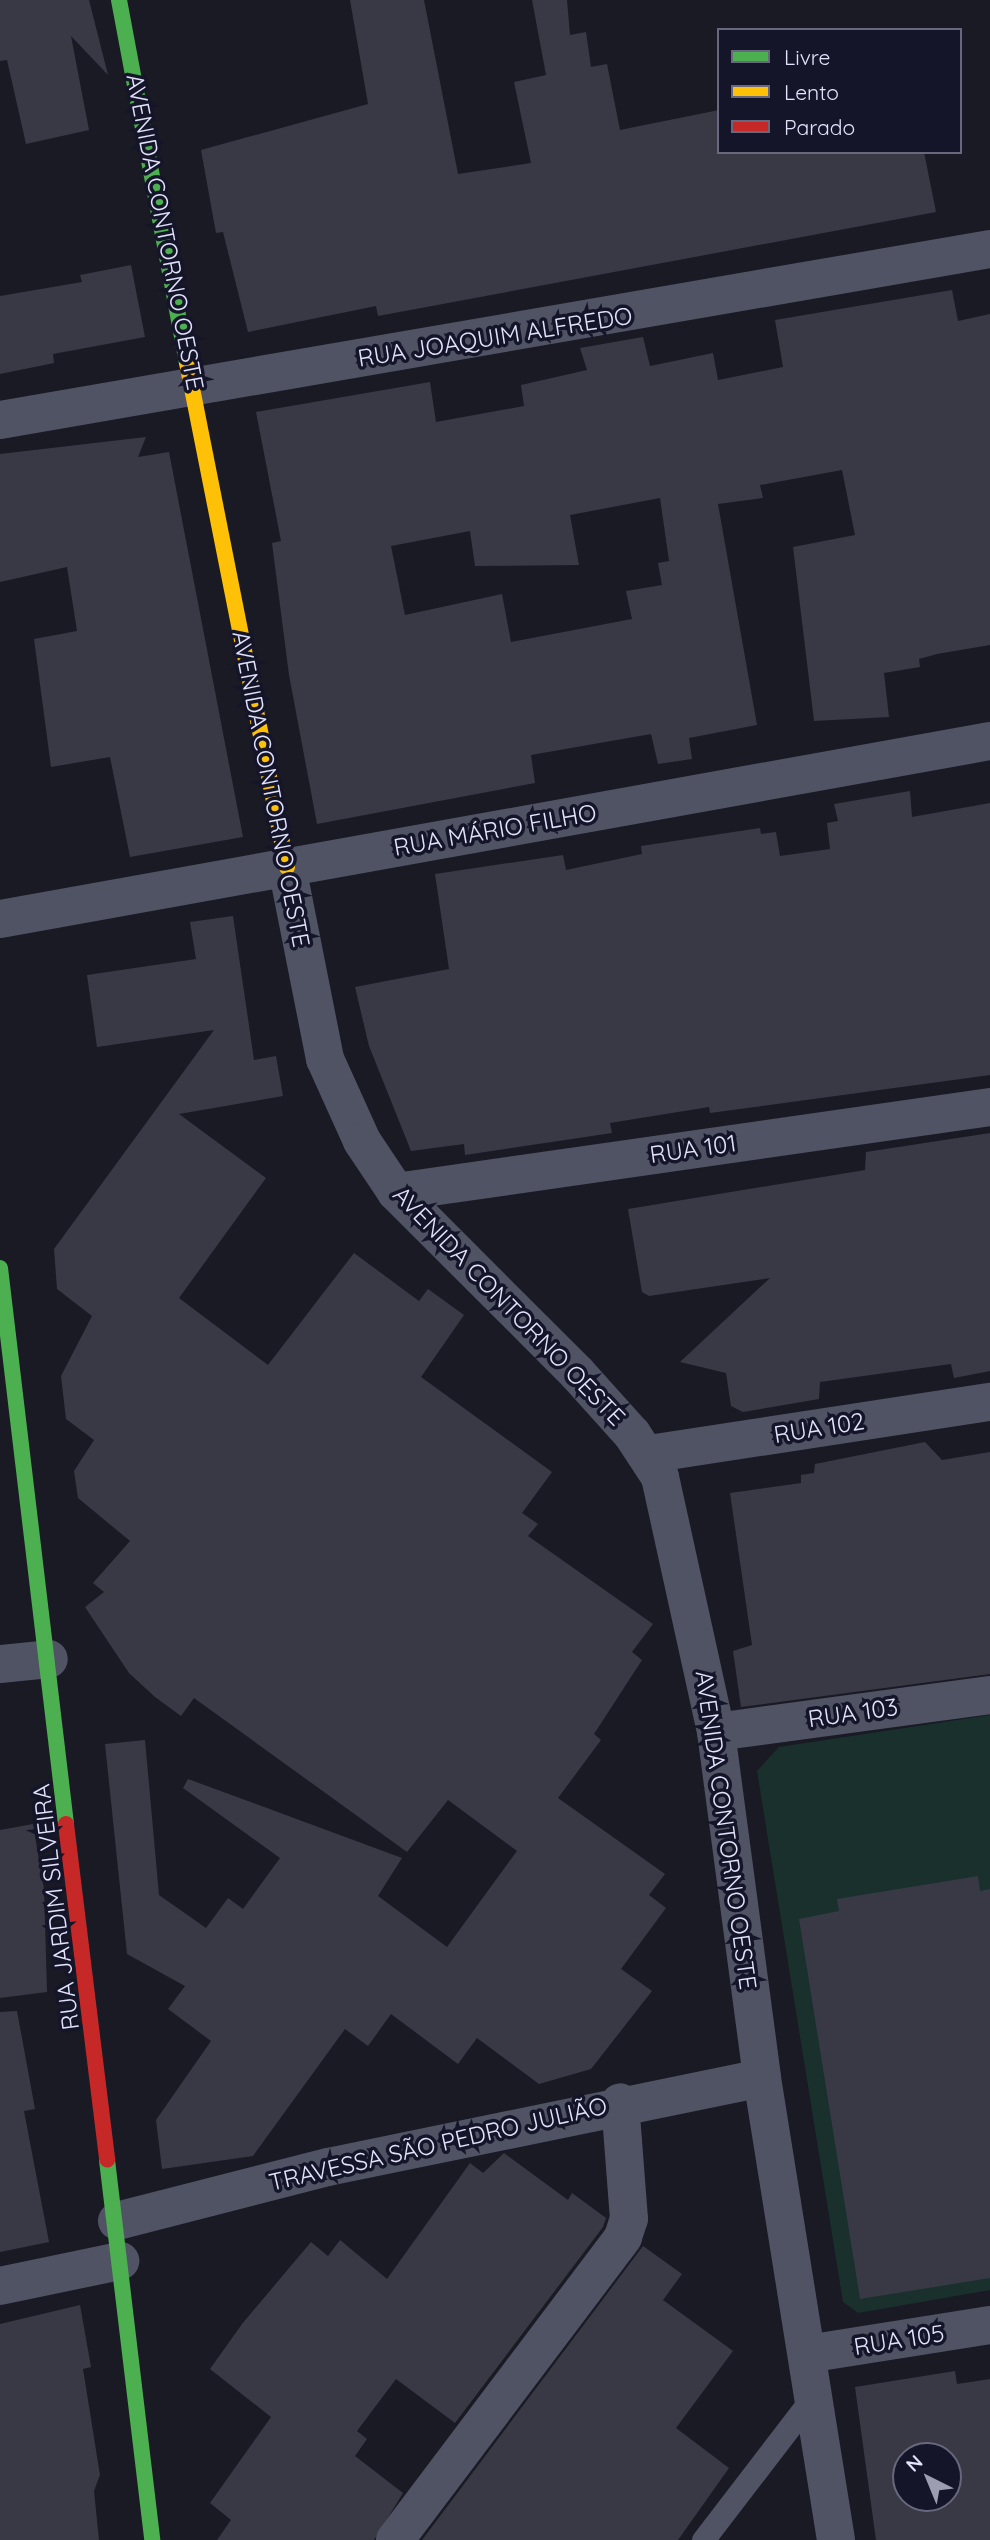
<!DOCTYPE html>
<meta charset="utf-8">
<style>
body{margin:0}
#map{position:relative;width:990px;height:2540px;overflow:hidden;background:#1a1a25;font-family:Quicksand,sans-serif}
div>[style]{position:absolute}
.green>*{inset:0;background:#19302d}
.building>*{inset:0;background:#393946}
.lane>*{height:23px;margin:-11.5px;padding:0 11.5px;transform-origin:11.5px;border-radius:11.5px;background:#505364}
.street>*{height:38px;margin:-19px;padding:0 19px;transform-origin:19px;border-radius:19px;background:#505364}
.fast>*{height:16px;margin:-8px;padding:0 8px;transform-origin:8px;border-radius:8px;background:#4caf50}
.slow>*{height:16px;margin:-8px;padding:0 8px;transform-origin:8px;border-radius:8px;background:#ffc107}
.jam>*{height:16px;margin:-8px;padding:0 8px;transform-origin:8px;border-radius:8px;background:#c62828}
span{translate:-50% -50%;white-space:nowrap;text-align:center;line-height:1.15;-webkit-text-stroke:7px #15152a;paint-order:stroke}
.street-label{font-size:24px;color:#e2e3fb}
.legend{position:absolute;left:717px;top:28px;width:245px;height:126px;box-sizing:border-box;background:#15152a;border:2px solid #67677e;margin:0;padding:9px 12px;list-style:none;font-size:21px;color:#e2e3fb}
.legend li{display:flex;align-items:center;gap:14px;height:35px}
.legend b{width:35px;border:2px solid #67677e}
.north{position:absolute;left:892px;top:2442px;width:70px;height:70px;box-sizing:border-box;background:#15152a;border:2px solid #67677e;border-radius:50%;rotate:317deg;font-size:19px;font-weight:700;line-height:28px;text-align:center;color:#e2e3fb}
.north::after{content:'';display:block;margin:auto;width:24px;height:32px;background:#9c9db0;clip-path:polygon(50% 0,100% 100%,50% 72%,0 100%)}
</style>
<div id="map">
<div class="green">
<div style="clip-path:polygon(990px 1715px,990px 2290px,858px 2313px,843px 2302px,757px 1771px,779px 1747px)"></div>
</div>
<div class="building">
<div style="clip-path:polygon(0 0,89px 0,108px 75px,71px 36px,89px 130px,26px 144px,7px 60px,0 61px)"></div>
<div style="clip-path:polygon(350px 0,424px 0,458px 174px,531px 163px,514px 82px,546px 75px,532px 0,567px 0,570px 35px,586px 32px,591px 67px,607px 64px,620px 130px,719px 110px,719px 152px,924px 152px,936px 212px,378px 316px,376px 306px,248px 332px,223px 232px,216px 233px,201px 150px,368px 104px)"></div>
<div style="clip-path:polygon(131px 265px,145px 337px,53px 354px,54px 363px,0 374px,0 296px,82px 282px,80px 275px)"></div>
<div style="clip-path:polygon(evenodd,952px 290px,958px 321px,990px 314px,990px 645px,937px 654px,919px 659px,920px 667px,884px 673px,889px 717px,814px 721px,793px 547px,855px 535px,842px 470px,760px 485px,763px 498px,718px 504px,757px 725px,689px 738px,692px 759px,658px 764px,651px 734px,531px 755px,535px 783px,317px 824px,289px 675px,272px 543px,281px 541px,256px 412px,430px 382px,436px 422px,524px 406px,521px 385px,587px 370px,580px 348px,643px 337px,650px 366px,713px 353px,718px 380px,783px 367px,775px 320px,952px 290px,660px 498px,669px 561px,658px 563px,662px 585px,626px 591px,632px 619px,511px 642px,502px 594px,405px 615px,391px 546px,470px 531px,475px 566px,579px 565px,570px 515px,660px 498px)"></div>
<div style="clip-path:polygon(146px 437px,138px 457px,169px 452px,243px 837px,130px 857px,110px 757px,51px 767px,34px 639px,77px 631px,67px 567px,0 582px,0 454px)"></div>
<div style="clip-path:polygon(910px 791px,912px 817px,990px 803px,990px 1075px,710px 1113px,709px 1107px,610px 1123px,612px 1133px,465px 1155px,464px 1144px,411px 1151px,369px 1046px,355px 987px,449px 969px,435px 874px,563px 855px,566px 870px,642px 854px,641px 846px,760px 828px,761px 834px,776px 832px,780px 856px,830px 849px,827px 823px,838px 821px,834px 804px)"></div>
<div style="clip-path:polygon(233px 916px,254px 1060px,276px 1056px,283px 1096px,179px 1114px,266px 1178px,179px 1298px,268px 1365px,354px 1253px,419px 1301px,428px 1289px,464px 1315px,421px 1377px,552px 1472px,522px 1513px,538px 1524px,528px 1536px,653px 1624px,632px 1652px,642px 1660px,594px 1734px,601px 1740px,558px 1798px,665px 1874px,649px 1895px,666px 1908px,621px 1969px,652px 1991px,591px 2069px,539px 2084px,477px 2038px,458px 2064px,391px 2014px,368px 2046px,345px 2029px,253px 2156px,162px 2169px,156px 2120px,211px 2041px,168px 2009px,185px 1986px,127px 1954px,105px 1744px,145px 1740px,159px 1895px,206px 1928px,228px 1898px,243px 1909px,280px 1858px,183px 1788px,188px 1779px,402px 1858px,378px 1896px,447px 1947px,517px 1851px,448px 1800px,407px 1852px,194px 1698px,181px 1716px,155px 1697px,129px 1673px,85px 1607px,104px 1592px,93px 1583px,130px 1541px,78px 1498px,74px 1471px,94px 1440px,66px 1419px,61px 1376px,92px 1316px,57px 1289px,54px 1249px,214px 1030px,97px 1047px,87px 975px,196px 959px,190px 922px)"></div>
<div style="clip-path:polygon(990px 1133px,990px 1371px,954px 1378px,951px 1364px,820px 1382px,819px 1399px,743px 1412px,731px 1406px,726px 1373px,680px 1362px,770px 1278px,649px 1296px,642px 1292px,628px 1209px,865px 1170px,866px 1152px)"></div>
<div style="clip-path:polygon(925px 1442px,942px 1460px,990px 1452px,990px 1674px,741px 1707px,733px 1651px,752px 1645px,730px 1493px,801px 1483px,801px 1475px,814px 1473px,815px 1464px)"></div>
<div style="clip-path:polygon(33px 1824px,44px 1889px,47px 1992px,0 1998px,0 1830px)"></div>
<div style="clip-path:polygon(978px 1876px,980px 1891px,990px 1889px,990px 2278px,860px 2299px,799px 1919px,839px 1911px,837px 1899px)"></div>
<div style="clip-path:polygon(17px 2011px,35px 2109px,24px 2111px,49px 2242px,0 2252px,0 2012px)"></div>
<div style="clip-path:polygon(504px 2153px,568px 2200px,572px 2193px,606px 2218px,603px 2227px,455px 2423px,396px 2379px,357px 2431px,367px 2439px,355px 2456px,403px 2493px,374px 2540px,217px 2540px,231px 2520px,210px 2503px,271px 2417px,210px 2369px,242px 2324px,311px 2242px,328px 2256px,340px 2240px,387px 2279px,470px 2163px,483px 2173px)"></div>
<div style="clip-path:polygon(643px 2246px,682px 2274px,663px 2300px,733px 2351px,676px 2428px,729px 2468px,678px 2540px,422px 2540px)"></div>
<div style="clip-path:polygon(80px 2305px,91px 2367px,83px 2369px,100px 2475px,94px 2491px,99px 2540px,0 2540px,0 2324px)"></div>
<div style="clip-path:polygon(evenodd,955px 2371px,957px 2384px,990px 2379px,990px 2540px,876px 2540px,855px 2387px,955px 2371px,906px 2456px,948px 2456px,948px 2498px,906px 2498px,906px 2456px)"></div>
</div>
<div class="lane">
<div style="left:703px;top:2540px;width:178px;rotate:-52.5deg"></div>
</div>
<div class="street">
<div style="left:0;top:420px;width:1005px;rotate:-9.8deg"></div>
<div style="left:287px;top:867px;width:196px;rotate:78.8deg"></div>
<div style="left:325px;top:1059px;width:90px;rotate:65.7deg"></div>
<div style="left:362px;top:1141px;width:61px;rotate:56.3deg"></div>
<div style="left:396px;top:1192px;width:256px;rotate:45deg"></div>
<div style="left:577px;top:1373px;width:82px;rotate:48deg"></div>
<div style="left:632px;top:1434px;width:51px;rotate:56.9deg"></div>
<div style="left:660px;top:1477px;width:261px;rotate:77.6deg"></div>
<div style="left:716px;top:1732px;width:349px;rotate:82.4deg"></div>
<div style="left:762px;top:2078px;width:468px;rotate:80.9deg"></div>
<div style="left:0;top:919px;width:1006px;rotate:-10.19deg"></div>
<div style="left:396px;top:1192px;width:600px;rotate:-8.14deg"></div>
<div style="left:649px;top:1454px;width:345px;rotate:-8.7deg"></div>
<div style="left:0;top:1664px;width:49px;rotate:-5.8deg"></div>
<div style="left:716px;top:1732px;width:276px;rotate:-7.7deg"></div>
<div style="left:117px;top:2221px;width:218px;rotate:-14.4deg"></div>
<div style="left:328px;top:2167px;width:443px;rotate:-11.6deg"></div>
<div style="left:0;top:2286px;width:123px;rotate:-11.8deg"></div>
<div style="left:807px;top:2354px;width:185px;rotate:-9deg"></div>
<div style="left:395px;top:2540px;width:379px;rotate:-53deg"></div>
<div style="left:623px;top:2237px;width:19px;rotate:-72deg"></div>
<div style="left:629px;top:2219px;width:117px;rotate:-94.4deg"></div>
</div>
<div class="fast">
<div style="left:119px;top:0;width:369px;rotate:79.4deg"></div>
<div style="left:0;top:1268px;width:560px;rotate:83.23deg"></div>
<div style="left:107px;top:2160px;width:383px;rotate:83.2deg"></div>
</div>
<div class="slow">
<div style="left:187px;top:363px;width:514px;rotate:78.78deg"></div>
</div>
<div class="jam">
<div style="left:66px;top:1824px;width:338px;rotate:83deg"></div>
</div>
<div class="street-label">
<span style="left:165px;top:232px;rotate:79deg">AVENIDA CONTORNO OESTE</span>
<span style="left:495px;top:337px;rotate:-9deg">RUA JOAQUIM ALFREDO</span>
<span style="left:271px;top:789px;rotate:79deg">AVENIDA CONTORNO OESTE</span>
<span style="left:495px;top:830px;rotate:-10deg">RUA MÁRIO FILHO</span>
<span style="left:693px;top:1149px;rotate:-8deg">RUA 101</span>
<span style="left:509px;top:1306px;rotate:46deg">AVENIDA CONTORNO OESTE</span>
<span style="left:819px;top:1428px;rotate:-9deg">RUA 102</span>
<span style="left:853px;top:1713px;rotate:-8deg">RUA 103</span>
<span style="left:726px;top:1830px;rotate:82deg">AVENIDA CONTORNO OESTE</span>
<span style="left:56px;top:1907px;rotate:-97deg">RUA JARDIM SILVEIRA</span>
<span style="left:438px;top:2144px;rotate:-13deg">TRAVESSA SÃO PEDRO JULIÃO</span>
<span style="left:899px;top:2340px;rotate:-9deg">RUA 105</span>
</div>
<ul class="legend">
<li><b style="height:9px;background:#4caf50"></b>Livre</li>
<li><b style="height:9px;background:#ffc107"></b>Lento</li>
<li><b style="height:9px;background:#c62828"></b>Parado</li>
</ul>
<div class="north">N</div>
</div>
